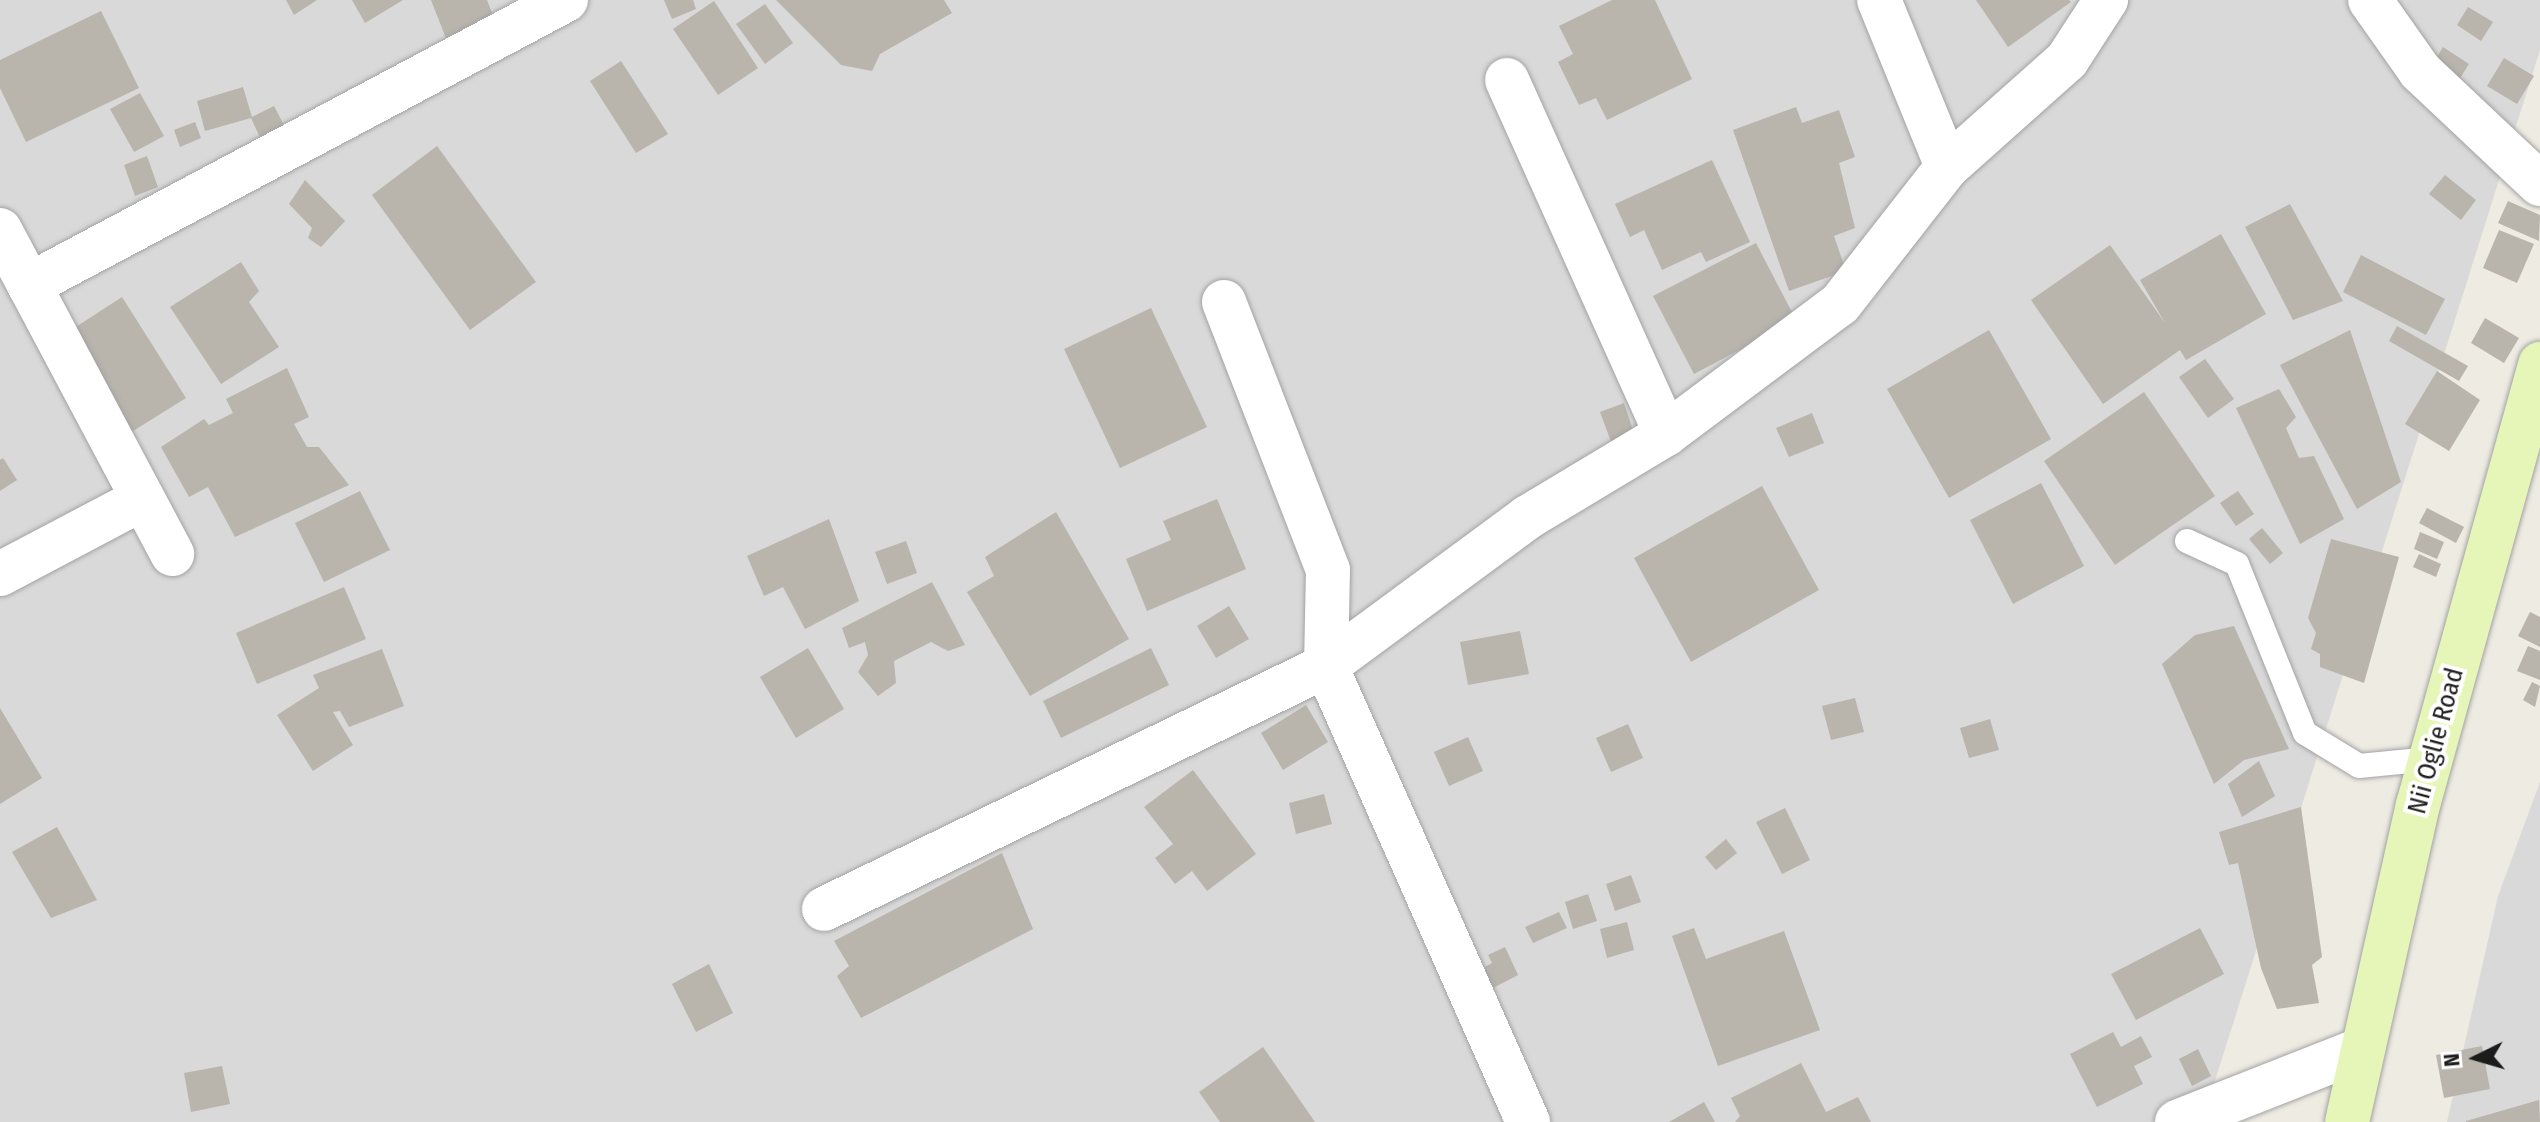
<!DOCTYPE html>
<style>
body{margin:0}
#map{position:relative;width:2540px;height:1122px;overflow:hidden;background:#edebe2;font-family:"Fira Sans Condensed",sans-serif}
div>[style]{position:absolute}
.residential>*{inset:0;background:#dad9d9}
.building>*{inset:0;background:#b9b4ac}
.roads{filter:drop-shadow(0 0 2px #a3a3a3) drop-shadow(0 0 2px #a3a3a3)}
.lane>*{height:24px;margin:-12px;padding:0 12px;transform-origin:12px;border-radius:12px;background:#fff}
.street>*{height:44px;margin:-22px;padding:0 22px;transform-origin:22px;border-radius:22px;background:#fff}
.secondary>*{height:44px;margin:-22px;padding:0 22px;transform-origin:22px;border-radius:22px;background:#e6f5b8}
span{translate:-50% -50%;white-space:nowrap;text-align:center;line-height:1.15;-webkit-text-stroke:8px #fff;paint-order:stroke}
.street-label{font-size:26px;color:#1c1c1c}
.north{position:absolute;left:2436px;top:1018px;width:80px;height:80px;-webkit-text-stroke:6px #fff;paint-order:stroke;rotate:265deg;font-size:22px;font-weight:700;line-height:32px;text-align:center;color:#1c1c1c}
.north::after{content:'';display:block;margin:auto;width:28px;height:36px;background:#1c1c1c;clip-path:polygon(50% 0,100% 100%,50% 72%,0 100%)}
</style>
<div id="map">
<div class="residential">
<div style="clip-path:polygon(0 0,2540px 0,2540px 50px,2202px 1122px,0 1122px)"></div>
<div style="clip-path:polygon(2540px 782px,2540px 1122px,2447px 1122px,2498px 896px)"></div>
</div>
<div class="building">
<div style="clip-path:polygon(286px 0,317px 0,294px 15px)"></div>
<div style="clip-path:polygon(352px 0,403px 0,365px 23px)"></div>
<div style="clip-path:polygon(431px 0,487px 0,497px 26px,449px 46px)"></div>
<div style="clip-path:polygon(664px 0,693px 0,696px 9px,672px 19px)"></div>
<div style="clip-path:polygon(776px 0,944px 0,952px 13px,880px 54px,872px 71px,841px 65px)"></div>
<div style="clip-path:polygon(1612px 0,1655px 0,1692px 79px,1607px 120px,1596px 98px,1579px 105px,1558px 62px,1573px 54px,1559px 26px)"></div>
<div style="clip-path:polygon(1976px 0,2069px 0,2071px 2px,2008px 47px)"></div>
<div style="clip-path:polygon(714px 1px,758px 68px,718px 95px,673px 29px)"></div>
<div style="clip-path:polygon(765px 4px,793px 43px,765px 64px,736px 24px)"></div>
<div style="clip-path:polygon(2468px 7px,2493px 22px,2481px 41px,2457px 25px)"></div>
<div style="clip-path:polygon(101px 11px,139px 88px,26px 142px,0 88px,0 60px)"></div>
<div style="clip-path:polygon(2443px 47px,2469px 64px,2455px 86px,2429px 70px)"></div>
<div style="clip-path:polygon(2504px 58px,2534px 76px,2517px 104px,2487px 86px)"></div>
<div style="clip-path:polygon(621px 61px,668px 134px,636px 153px,590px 81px)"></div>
<div style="clip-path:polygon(243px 87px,252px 117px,274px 106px,286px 129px,262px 142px,251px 118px,205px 131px,197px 101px)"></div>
<div style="clip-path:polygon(140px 93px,164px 136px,134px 152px,110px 109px)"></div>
<div style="clip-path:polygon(1796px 107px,1802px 123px,1839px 110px,1855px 157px,1839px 163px,1855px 228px,1834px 236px,1846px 271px,1789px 291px,1733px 130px)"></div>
<div style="clip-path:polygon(195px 122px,201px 138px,180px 147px,174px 130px)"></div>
<div style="clip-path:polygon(437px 146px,536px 282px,470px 330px,372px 195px)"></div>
<div style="clip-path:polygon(147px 156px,158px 187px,135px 196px,124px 165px)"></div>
<div style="clip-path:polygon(1712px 160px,1750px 242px,1706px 262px,1701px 252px,1662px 270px,1644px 230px,1630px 237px,1615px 204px)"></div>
<div style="clip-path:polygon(2445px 175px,2476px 200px,2461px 220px,2429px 194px)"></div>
<div style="clip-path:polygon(305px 180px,345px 221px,321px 247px,308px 238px,312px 228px,289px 204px)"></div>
<div style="clip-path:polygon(2508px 201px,2540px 215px,2539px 241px,2498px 223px)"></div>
<div style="clip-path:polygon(2290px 204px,2343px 301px,2293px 320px,2245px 227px)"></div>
<div style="clip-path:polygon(2499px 230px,2534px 244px,2517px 283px,2483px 268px)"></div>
<div style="clip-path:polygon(2221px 234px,2266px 314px,2186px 360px,2180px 350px,2103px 404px,2031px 300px,2110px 245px,2165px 323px,2140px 280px)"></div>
<div style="clip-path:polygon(1756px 243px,1796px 320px,1694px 374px,1653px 296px)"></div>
<div style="clip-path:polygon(2361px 255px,2445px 299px,2426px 335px,2343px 292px)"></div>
<div style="clip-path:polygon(241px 262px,259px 291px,249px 302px,279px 347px,221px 384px,170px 307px)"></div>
<div style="clip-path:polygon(122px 297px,186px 398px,125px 436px,62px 336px)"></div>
<div style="clip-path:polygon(1151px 308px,1207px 427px,1120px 468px,1064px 349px)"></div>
<div style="clip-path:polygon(2485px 318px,2519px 338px,2504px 363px,2471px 343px)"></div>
<div style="clip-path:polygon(2397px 326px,2468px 366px,2459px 381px,2389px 341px)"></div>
<div style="clip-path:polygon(1989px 330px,2051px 439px,1949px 498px,1887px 389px)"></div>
<div style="clip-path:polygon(2350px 330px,2401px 482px,2357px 509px,2280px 365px)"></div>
<div style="clip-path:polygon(2205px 359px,2234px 399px,2208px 418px,2179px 377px)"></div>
<div style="clip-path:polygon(287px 368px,309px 417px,294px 424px,307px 447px,319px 447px,349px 485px,235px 537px,208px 487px,189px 497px,161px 447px,204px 419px,209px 425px,233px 413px,226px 399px)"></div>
<div style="clip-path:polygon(2437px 371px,2480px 400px,2449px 451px,2405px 424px)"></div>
<div style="clip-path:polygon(2279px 389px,2296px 417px,2286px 428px,2299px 458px,2314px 456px,2344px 519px,2300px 544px,2236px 408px)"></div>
<div style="clip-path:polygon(2144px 392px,2215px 496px,2115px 565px,2044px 461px)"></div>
<div style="clip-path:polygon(1624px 403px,1636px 439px,1613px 447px,1600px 412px)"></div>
<div style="clip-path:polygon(1812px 413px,1824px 443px,1789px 457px,1776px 428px)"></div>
<div style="clip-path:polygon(3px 458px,17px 480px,0 491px,0 460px)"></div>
<div style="clip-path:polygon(2041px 483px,2084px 566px,2013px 604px,1970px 520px)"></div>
<div style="clip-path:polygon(1762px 486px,1819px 590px,1691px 662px,1634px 558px)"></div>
<div style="clip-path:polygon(360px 491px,390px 550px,324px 582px,295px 523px)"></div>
<div style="clip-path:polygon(2238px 491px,2254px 514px,2236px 526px,2220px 503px)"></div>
<div style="clip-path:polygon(1217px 499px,1246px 569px,1147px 611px,1126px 559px,1171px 540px,1163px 521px)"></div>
<div style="clip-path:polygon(2427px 508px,2464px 527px,2456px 543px,2419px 523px)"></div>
<div style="clip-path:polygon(1056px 512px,1129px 639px,1030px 696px,967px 592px,994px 576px,985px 557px)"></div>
<div style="clip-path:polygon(829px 519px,859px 601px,805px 629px,783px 587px,764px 596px,747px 556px)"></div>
<div style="clip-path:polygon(2262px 528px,2283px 553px,2270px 564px,2249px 539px)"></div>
<div style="clip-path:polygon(2420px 532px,2444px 542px,2437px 559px,2414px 549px)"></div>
<div style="clip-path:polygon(2331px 539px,2399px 557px,2364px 683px,2320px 667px,2320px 654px,2311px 649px,2316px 633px,2308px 618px)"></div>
<div style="clip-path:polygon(906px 541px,917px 573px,887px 584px,875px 552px)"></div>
<div style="clip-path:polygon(2419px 554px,2441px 564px,2436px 577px,2413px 567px)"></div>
<div style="clip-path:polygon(932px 582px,965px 645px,948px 651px,931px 642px,894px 661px,896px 683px,878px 696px,858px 672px,868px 655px,865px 642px,849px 648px,842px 628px)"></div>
<div style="clip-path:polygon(344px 587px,366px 639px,257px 684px,236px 633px)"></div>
<div style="clip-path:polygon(1229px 606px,1249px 639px,1216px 658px,1197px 626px)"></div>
<div style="clip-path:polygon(2530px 612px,2540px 617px,2540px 647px,2518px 636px)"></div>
<div style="clip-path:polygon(2234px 626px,2289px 749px,2244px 760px,2214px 784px,2162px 664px,2195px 635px)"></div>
<div style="clip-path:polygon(1520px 631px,1529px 674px,1468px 685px,1460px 642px)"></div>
<div style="clip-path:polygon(2528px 646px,2540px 651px,2540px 680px,2517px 671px)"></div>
<div style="clip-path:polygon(808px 648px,844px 709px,796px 738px,760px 677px)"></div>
<div style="clip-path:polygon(1151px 648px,1169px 685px,1061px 738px,1043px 701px)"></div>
<div style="clip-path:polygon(382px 649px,404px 706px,349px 727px,340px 711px,333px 712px,353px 745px,313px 771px,277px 715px,319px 688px,313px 675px)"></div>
<div style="clip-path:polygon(2532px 682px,2540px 686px,2535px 707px,2523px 700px)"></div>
<div style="clip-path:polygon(1855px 698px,1864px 732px,1831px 740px,1822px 706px)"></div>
<div style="clip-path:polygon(1306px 705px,1328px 742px,1283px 770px,1261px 733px)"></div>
<div style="clip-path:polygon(0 708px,42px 778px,0 804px)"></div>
<div style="clip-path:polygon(1990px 719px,1999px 750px,1969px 758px,1960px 728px)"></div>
<div style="clip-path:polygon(1628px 724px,1643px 758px,1611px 772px,1596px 738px)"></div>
<div style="clip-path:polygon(1468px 737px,1483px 771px,1449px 786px,1434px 752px)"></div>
<div style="clip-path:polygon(2259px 761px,2275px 796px,2242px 817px,2228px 784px)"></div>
<div style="clip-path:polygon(1193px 770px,1256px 854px,1207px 891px,1192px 871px,1175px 884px,1155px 858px,1173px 844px,1144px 807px)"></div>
<div style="clip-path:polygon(1324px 794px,1332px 824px,1296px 834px,1289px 803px)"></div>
<div style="clip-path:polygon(2301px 807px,2322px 957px,2312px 965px,2319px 1003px,2277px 1009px,2261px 968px,2238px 863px,2229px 865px,2219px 832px)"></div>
<div style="clip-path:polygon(1785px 808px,1810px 860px,1782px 874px,1756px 822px)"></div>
<div style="clip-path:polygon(57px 827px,97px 900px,51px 918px,12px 852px)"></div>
<div style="clip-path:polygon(1726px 839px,1737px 853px,1716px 870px,1705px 857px)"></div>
<div style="clip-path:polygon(1002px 853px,1033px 929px,861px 1018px,837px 976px,849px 966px,834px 941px)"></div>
<div style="clip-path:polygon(1631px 875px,1641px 902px,1615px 911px,1606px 884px)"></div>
<div style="clip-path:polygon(1588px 894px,1597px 921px,1573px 929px,1565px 902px)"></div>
<div style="clip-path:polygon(1559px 912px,1567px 928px,1533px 943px,1525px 927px)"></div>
<div style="clip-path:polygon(1627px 922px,1634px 950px,1607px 958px,1600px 929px)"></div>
<div style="clip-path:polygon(1694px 928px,1706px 959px,1784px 931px,1820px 1030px,1718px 1066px,1672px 936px)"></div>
<div style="clip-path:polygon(2200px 928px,2224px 974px,2136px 1020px,2111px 974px)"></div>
<div style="clip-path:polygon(1505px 947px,1518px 975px,1493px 988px,1483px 968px,1492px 963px,1488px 955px)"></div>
<div style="clip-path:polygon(709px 964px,733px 1013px,696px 1032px,672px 984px)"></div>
<div style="clip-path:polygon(2113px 1032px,2121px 1047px,2141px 1036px,2152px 1057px,2134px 1066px,2143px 1084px,2097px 1107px,2070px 1054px)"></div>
<div style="clip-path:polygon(2482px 1046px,2490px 1089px,2444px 1098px,2436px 1055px)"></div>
<div style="clip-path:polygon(1263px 1047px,1315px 1122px,1220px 1122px,1199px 1092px)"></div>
<div style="clip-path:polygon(2198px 1049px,2211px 1076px,2192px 1086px,2179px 1059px)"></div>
<div style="clip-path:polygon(1801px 1063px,1826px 1112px,1858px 1097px,1871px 1122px,1735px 1122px,1740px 1116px,1731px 1098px)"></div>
<div style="clip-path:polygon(222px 1066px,230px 1104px,191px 1112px,184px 1073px)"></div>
<div style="clip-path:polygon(2539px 1100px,2540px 1122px,2466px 1122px,2466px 1121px)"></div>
<div style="clip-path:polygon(1704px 1102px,1715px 1122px,1669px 1122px)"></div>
</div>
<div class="roads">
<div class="lane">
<div style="left:2187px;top:541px;width:55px;rotate:24.7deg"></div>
<div style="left:2237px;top:564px;width:182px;rotate:68.1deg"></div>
<div style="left:2305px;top:733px;width:63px;rotate:31.4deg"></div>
<div style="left:2359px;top:766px;width:72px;rotate:-5.6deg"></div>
</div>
<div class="street">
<div style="left:1879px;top:0;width:180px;rotate:67.8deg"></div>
<div style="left:2370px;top:0;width:87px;rotate:54.8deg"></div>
<div style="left:2420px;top:71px;width:165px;rotate:43.3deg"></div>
<div style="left:1507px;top:80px;width:388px;rotate:65.8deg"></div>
<div style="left:0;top:230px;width:367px;rotate:62deg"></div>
<div style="left:29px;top:285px;width:608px;rotate:-27.96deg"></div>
<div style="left:1224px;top:302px;width:287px;rotate:68.8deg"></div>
<div style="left:1328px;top:570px;width:96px;rotate:91.2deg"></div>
<div style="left:1326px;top:666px;width:499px;rotate:66.1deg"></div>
<div style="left:0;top:574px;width:161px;rotate:-27.8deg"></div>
<div style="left:824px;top:909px;width:558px;rotate:-25.83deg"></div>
<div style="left:1326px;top:666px;width:251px;rotate:-36.4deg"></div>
<div style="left:1528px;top:517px;width:161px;rotate:-31deg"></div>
<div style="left:1666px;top:434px;width:217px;rotate:-36.8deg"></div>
<div style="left:1840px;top:304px;width:174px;rotate:-52deg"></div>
<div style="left:1947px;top:167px;width:161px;rotate:-41.7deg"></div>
<div style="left:2067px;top:60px;width:72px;rotate:-57deg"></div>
<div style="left:2177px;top:1122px;width:197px;rotate:-21.5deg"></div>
</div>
<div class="secondary">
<div style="left:2347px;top:1122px;width:325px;rotate:-77.4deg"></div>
<div style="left:2418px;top:805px;width:458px;rotate:-74.5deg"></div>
</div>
</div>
<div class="street-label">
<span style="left:2436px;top:741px;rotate:-75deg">Nii Oglie Road</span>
</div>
<div class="north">N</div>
</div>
